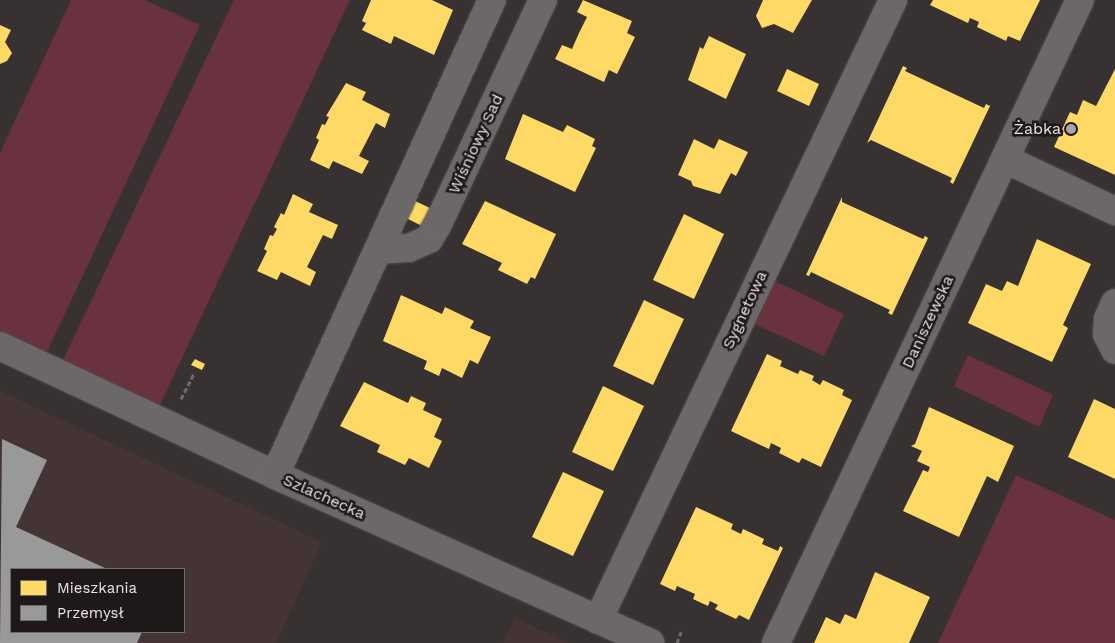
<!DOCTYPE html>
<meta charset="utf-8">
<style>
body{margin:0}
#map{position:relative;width:1115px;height:643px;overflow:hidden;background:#373132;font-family:"Work Sans",sans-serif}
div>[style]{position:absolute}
.built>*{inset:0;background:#453436}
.green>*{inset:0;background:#69323e}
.homes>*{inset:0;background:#ffd966}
.industry>*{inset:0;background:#999}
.path>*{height:3px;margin-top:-1.5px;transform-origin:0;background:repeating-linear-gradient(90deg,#6e6b6b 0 5px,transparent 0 7.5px)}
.roads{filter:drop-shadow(0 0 1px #534e4f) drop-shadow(0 0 1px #534e4f)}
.minor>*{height:28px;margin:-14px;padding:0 14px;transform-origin:14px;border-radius:14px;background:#6c6869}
.dots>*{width:14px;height:14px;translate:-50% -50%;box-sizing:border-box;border:2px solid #1e1819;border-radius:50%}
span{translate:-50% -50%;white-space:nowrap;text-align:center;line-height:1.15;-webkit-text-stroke:5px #1e1819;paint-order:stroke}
.poi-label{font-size:16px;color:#eae2e3}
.right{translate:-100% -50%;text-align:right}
.street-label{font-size:16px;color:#eae2e3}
.legend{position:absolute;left:10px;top:568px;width:175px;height:65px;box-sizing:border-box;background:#1e1819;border:1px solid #70696a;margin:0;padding:6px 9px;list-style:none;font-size:15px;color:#eae2e3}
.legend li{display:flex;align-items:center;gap:10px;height:25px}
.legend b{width:25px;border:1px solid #70696a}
</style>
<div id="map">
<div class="built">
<div style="clip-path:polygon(evenodd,0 391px,322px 542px,276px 643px,0 643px,0 391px,11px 569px,184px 569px,184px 632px,11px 632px,11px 569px)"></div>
<div style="clip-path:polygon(515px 618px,569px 643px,503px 643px)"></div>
</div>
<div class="green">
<div style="clip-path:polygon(71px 0,145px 0,200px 25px,47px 352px,0 330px,0 153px)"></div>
<div style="clip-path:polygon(234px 0,350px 0,160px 405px,63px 360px)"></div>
<div style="clip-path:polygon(775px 281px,844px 314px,824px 356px,755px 324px)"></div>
<div style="clip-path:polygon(968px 355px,1053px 395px,1039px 427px,954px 386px)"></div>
<div style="clip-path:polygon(1016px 475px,1115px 520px,1115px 643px,938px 643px)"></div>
</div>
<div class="homes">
<div style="clip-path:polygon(371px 0,432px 0,453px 10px,434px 55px,394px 36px,391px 44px,362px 30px,366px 23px,362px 21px)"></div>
<div style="clip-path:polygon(583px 0,632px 21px,627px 33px,635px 37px,617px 74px,609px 70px,604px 82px,555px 59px,562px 45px,572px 49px,579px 33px,587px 17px,577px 12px)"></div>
<div style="clip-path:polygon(763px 0,812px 0,793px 33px,774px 24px,762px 28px,756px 16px)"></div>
<div style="clip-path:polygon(933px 0,1040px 0,1020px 41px,1008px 36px,1006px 41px,977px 27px,979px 22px,970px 18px,968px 23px,930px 5px)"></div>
<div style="clip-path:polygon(0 25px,11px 30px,5px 42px,12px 53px,7px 61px,0 64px)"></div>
<div style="clip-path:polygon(709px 36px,746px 54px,726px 99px,688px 80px,700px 47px,703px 49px)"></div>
<div style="clip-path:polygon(903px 66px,907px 68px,905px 71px,984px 108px,986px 104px,990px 106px,953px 184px,950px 182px,952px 178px,871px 140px,867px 143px)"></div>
<div style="clip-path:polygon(787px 69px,819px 84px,809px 106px,777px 91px)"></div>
<div style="clip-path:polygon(1115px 69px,1115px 175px,1054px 147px,1070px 112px,1077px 115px,1083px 100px,1096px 106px)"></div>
<div style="clip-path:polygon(346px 83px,366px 92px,362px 100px,390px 114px,385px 128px,376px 123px,359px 156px,369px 161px,362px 174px,333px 161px,329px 169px,310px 160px,319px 140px,316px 138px,322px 124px,325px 125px,329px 117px,326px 116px)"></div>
<div style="clip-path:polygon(523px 114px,563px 132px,567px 125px,595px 139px,592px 146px,596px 148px,575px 192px,505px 159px)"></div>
<div style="clip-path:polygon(694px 139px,714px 149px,719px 139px,748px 152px,736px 176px,731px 173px,720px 194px,693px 186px,691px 181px,678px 175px)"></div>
<div style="clip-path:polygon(293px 194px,313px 204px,309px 212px,338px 225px,332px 239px,323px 235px,307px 267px,316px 272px,310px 286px,281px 272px,277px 280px,257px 271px,267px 251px,264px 249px,270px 235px,273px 236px,277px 229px,274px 227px,281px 213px,284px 215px)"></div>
<div style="clip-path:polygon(842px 197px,842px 202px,923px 239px,925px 236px,928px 238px,892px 315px,888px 313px,890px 310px,811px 272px,809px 276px,806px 275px)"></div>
<div style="clip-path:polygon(411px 199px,434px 210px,426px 228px,402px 216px)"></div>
<div style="clip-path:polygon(485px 201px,556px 234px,535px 279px,531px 277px,527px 284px,498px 270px,502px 263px,462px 244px)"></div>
<div style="clip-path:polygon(684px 214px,724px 234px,694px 299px,653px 280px)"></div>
<div style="clip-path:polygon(1037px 239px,1091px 264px,1063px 325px,1068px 328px,1052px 362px,968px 323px,986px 284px,1002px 291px,1007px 281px,1018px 286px)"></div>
<div style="clip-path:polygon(401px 295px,442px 314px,445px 307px,474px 321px,470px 328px,491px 337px,478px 364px,470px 360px,462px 378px,442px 368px,439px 376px,424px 369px,427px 361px,383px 341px)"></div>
<div style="clip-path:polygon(644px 300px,684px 319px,653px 385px,613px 366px)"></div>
<div style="clip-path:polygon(767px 354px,782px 361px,780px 366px,798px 374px,800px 370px,814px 376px,812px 380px,820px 385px,823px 380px,844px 390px,842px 395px,852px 400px,821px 467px,802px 458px,799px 463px,779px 453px,781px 448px,771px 443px,769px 449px,731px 431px)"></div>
<div style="clip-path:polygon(195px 359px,205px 364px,202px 370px,191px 365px)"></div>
<div style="clip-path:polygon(364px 382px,408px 403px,411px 396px,426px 403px,423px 410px,442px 419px,434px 437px,442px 441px,429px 468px,409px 458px,405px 465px,377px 452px,380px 445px,340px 426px)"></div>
<div style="clip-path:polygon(603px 386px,644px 406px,613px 471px,572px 452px)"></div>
<div style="clip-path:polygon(1094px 399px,1115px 409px,1115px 479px,1068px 457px)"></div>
<div style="clip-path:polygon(929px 407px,1014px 446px,998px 482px,987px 476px,959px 537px,903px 511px,923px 470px,928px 472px,930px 467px,917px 461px,922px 451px,911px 446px,915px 444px)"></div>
<div style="clip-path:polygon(563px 472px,604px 491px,573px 556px,532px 537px)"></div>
<div style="clip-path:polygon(696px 507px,733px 524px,731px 529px,741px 534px,743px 529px,764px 539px,762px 544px,778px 551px,780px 546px,783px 548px,749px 620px,739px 615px,736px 619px,715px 609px,718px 605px,710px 601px,708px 606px,693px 599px,695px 594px,677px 586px,675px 591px,660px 584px)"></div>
<div style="clip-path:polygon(875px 572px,930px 597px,909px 643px,814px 643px,826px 617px,840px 624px,845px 614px,856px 619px)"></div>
</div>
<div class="industry">
<div style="clip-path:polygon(2px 439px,47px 460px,16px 527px,107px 569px,11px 569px,11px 632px,142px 632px,137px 643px,0 643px)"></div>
</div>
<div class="path">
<div style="left:181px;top:399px;width:30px;rotate:-63deg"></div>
<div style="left:677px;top:643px;width:12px;rotate:-70deg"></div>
</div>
<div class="roads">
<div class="minor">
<div style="left:1005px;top:159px;width:122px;rotate:25.3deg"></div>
<div style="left:378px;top:250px;width:31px;rotate:-4deg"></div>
<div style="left:409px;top:248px;width:22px;rotate:-24deg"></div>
<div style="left:429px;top:239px;width:17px;rotate:-59deg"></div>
<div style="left:438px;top:224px;width:247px;rotate:-64.9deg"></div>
<div style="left:1115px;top:303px;width:17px;rotate:114deg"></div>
<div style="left:1108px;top:319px;width:15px;rotate:94deg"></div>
<div style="left:1107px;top:334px;width:18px;rotate:63deg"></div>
<div style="left:0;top:346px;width:304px;rotate:25.1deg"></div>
<div style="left:275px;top:475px;width:411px;rotate:24.1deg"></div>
<div style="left:275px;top:475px;width:522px;rotate:-65.45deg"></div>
<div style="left:598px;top:620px;width:687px;rotate:-64.55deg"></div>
<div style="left:776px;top:643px;width:711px;rotate:-64.7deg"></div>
</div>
</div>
<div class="dots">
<div style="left:1071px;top:129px;background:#aba4a5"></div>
</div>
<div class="poi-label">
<span class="right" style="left:1061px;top:129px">Żabka</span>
</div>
<div class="street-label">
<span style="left:476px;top:144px;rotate:-65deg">Wiśniowy Sad</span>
<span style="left:745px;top:310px;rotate:-65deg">Sygnetowa</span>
<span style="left:928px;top:322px;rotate:-65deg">Daniszewska</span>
<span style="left:324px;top:497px;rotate:24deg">Szlachecka</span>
</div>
<ul class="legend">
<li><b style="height:14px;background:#ffd966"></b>Mieszkania</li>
<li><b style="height:14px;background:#999"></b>Przemysł</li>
</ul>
</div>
